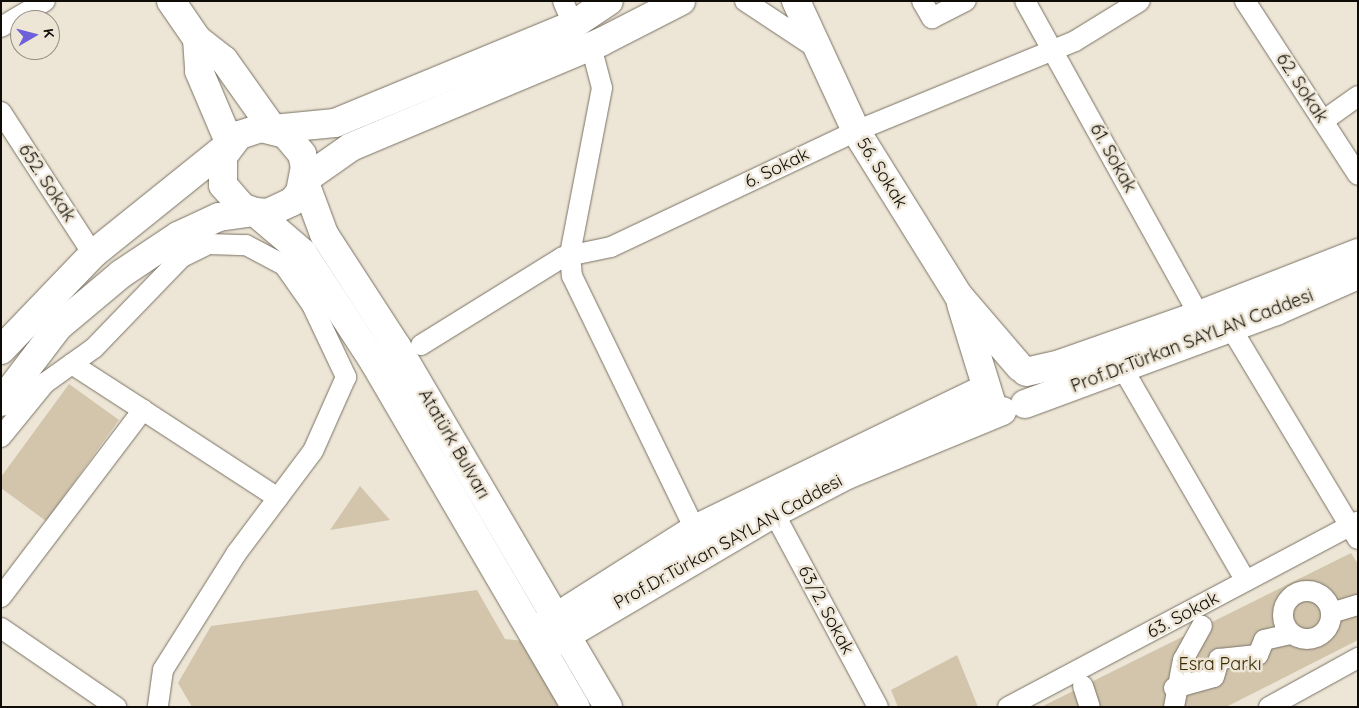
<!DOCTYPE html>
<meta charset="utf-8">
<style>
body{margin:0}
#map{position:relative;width:1359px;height:708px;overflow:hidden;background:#ede5d5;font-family:Quicksand,sans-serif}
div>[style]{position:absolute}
.green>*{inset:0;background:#d2c5ac}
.roads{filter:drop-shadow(0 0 1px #797264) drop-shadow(0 0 1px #797264)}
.street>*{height:20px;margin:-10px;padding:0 10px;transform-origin:10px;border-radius:10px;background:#fff}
.street>.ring{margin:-10px;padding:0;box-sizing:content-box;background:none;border:20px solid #fff;border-radius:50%}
.secondary>*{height:28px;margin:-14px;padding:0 14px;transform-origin:14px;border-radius:14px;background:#fff}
span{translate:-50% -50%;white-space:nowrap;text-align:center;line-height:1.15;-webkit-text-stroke:5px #ede5d5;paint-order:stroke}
.street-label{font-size:18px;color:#0f0c07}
.park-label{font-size:18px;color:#3c2900}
.frame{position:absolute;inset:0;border:2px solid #0f0c07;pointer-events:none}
.north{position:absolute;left:10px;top:10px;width:50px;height:50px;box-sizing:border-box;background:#ede5d5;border:1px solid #948e83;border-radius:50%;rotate:82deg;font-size:14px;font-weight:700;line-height:20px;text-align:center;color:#0f0c07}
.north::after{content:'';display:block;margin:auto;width:18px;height:22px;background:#6e5fda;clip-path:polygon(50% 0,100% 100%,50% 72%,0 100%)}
</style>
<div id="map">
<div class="green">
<div style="clip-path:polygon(69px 384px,119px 420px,46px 521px,1px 488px,1px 477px)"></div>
<div style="clip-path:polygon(360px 486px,390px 520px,330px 530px)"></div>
<div style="clip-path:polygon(1351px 553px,1358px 564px,1358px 640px,1226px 707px,1041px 707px)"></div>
<div style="clip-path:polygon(477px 590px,505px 639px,531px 642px,570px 707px,192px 707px,178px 683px,211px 626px)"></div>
<div style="clip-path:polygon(957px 655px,978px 707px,898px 707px,891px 690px)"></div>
</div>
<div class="roads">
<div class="street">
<div style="left:563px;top:1px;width:26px;rotate:67deg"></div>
<div style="left:745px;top:1px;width:82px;rotate:33.5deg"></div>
<div style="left:922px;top:1px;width:20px;rotate:60deg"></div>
<div style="left:932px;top:18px;width:38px;rotate:-27deg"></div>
<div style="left:1025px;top:1px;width:359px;rotate:61deg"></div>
<div style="left:1245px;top:1px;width:207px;rotate:57deg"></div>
<div style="left:1px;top:27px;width:51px;rotate:-30.6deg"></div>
<div style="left:591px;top:46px;width:43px;rotate:75.3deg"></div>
<div style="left:602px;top:88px;width:169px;rotate:100.9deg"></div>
<div style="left:570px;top:254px;width:22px;rotate:85deg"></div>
<div style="left:572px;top:276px;width:281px;rotate:64.1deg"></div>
<div style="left:1px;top:112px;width:169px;rotate:57.1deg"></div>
<div style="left:1323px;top:121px;width:43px;rotate:-35.5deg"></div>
<div style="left:1231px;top:328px;width:246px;rotate:59deg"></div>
<div style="left:421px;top:345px;width:167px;rotate:-31.8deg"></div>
<div style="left:563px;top:257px;width:49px;rotate:-11.8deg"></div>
<div style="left:611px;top:247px;width:271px;rotate:-25.3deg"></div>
<div style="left:856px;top:131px;width:237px;rotate:-22.3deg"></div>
<div style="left:1075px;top:41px;width:76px;rotate:-31.6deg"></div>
<div style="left:1123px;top:369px;width:245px;rotate:59.9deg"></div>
<div style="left:143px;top:410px;width:161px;rotate:33.1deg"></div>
<div style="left:1px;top:437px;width:70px;rotate:-50.8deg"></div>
<div style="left:45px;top:383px;width:60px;rotate:-35.5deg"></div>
<div style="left:94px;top:348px;width:127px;rotate:-46deg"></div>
<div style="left:182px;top:257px;width:30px;rotate:-26deg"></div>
<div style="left:209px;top:244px;width:37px;rotate:2deg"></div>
<div style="left:246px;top:245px;width:43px;rotate:27.8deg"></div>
<div style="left:284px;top:265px;width:49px;rotate:55deg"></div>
<div style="left:312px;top:305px;width:80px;rotate:64.7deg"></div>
<div style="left:346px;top:377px;width:81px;rotate:114deg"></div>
<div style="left:313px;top:451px;width:129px;rotate:126.8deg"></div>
<div style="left:236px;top:554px;width:137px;rotate:122.2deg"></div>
<div style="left:163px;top:670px;width:37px;rotate:98deg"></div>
<div style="left:774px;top:513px;width:220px;rotate:61.8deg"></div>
<div class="ring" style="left:1283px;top:591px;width:28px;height:28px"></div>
<div style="left:1px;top:597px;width:235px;rotate:-52.8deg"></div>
<div style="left:143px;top:410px;width:85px;rotate:-147.1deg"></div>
<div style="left:1331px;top:613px;width:28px;rotate:-17deg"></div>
<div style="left:1px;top:628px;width:140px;rotate:34.5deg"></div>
<div style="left:1083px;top:686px;width:22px;rotate:72deg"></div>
<div style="left:1174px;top:688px;width:41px;rotate:-15.4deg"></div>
<div style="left:1214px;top:677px;width:19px;rotate:-74deg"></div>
<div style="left:1219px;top:659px;width:39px;rotate:-6deg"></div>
<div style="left:1258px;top:655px;width:16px;rotate:-68deg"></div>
<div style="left:1264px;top:640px;width:28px;rotate:-13deg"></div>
<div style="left:1008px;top:707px;width:396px;rotate:-27.9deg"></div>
<div style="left:1174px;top:707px;width:48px;rotate:-79.2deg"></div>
<div style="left:1183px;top:660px;width:39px;rotate:-61deg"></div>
<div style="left:1269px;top:707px;width:102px;rotate:-28.8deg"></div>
</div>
<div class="secondary">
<div style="left:171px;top:1px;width:46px;rotate:55.6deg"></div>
<div style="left:197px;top:39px;width:34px;rotate:38deg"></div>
<div style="left:224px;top:60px;width:85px;rotate:54.6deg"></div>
<div style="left:796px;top:1px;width:143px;rotate:65.2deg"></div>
<div style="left:856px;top:131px;width:193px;rotate:58.1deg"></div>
<div style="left:958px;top:295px;width:95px;rotate:49.3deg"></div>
<div style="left:197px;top:39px;width:32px;rotate:86deg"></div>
<div style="left:199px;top:71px;width:79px;rotate:67deg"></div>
<div style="left:273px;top:129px;width:62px;rotate:-5.5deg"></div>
<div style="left:335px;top:123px;width:257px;rotate:-22.4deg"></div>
<div style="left:573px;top:25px;width:43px;rotate:-33.7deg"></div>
<div style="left:304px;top:180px;width:58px;rotate:69.7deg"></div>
<div style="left:324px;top:234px;width:135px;rotate:57.1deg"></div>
<div style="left:397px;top:347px;width:417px;rotate:59.6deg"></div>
<div style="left:304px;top:180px;width:57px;rotate:-35.1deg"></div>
<div style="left:351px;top:147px;width:271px;rotate:-22.8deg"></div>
<div style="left:601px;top:42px;width:90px;rotate:-27.1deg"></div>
<div style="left:961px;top:304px;width:106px;rotate:72.9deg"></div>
<div style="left:1px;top:350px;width:133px;rotate:-46.2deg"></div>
<div style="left:93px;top:254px;width:176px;rotate:-38.8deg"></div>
<div style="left:1026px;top:372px;width:35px;rotate:-13deg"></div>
<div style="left:1060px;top:364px;width:147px;rotate:-19.4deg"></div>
<div style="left:1199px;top:315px;width:171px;rotate:-21.3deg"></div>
<div style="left:1px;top:402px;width:96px;rotate:-52.7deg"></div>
<div style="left:59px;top:326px;width:81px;rotate:-40deg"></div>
<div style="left:121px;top:274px;width:69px;rotate:-33.7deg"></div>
<div style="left:178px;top:236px;width:45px;rotate:-24.9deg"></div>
<div style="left:219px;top:217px;width:36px;rotate:-8deg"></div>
<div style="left:255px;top:212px;width:13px;rotate:4deg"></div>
<div style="left:268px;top:213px;width:26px;rotate:-25deg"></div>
<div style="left:292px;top:202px;width:13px;rotate:-51deg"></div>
<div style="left:300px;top:192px;width:25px;rotate:-79deg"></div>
<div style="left:305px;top:167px;width:13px;rotate:-103deg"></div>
<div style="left:302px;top:154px;width:26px;rotate:-130deg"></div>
<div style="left:285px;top:134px;width:25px;rotate:-166deg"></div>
<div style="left:261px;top:128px;width:23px;rotate:162deg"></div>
<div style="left:239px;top:135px;width:26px;rotate:127deg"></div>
<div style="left:223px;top:156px;width:29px;rotate:90deg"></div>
<div style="left:223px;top:185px;width:29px;rotate:49deg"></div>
<div style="left:242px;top:207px;width:14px;rotate:21deg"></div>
<div style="left:255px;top:212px;width:63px;rotate:40.5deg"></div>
<div style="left:303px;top:253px;width:130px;rotate:56.9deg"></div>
<div style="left:374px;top:362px;width:400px;rotate:59.7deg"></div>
<div style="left:1025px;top:404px;width:268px;rotate:-20.3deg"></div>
<div style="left:1276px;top:311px;width:90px;rotate:-23.7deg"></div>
<div style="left:539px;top:628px;width:185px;rotate:-32.4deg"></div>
<div style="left:695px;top:529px;width:321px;rotate:-25.8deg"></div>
<div style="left:550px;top:645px;width:260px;rotate:-30.5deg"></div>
<div style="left:774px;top:513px;width:82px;rotate:-27.5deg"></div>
<div style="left:847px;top:475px;width:168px;rotate:-22.4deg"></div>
</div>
</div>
<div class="street-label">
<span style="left:1302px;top:88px;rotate:57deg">62. Sokak</span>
<span style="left:1113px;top:158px;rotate:61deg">61. Sokak</span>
<span style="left:777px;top:168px;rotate:-26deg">6. Sokak</span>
<span style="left:882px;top:173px;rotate:58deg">56. Sokak</span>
<span style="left:47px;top:183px;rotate:57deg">652. Sokak</span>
<span style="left:1192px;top:341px;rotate:-21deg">Prof.Dr.Türkan SAYLAN Caddesi</span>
<span style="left:454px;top:444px;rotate:60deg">Atatürk Bulvarı</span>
<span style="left:728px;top:542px;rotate:-29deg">Prof.Dr.Türkan SAYLAN Caddesi</span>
<span style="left:826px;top:610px;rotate:62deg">63/2. Sokak</span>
<span style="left:1183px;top:615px;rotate:-28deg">63. Sokak</span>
</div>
<div class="park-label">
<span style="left:1220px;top:664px">Esra Parkı</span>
</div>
<div class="frame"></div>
<div class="north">K</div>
</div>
